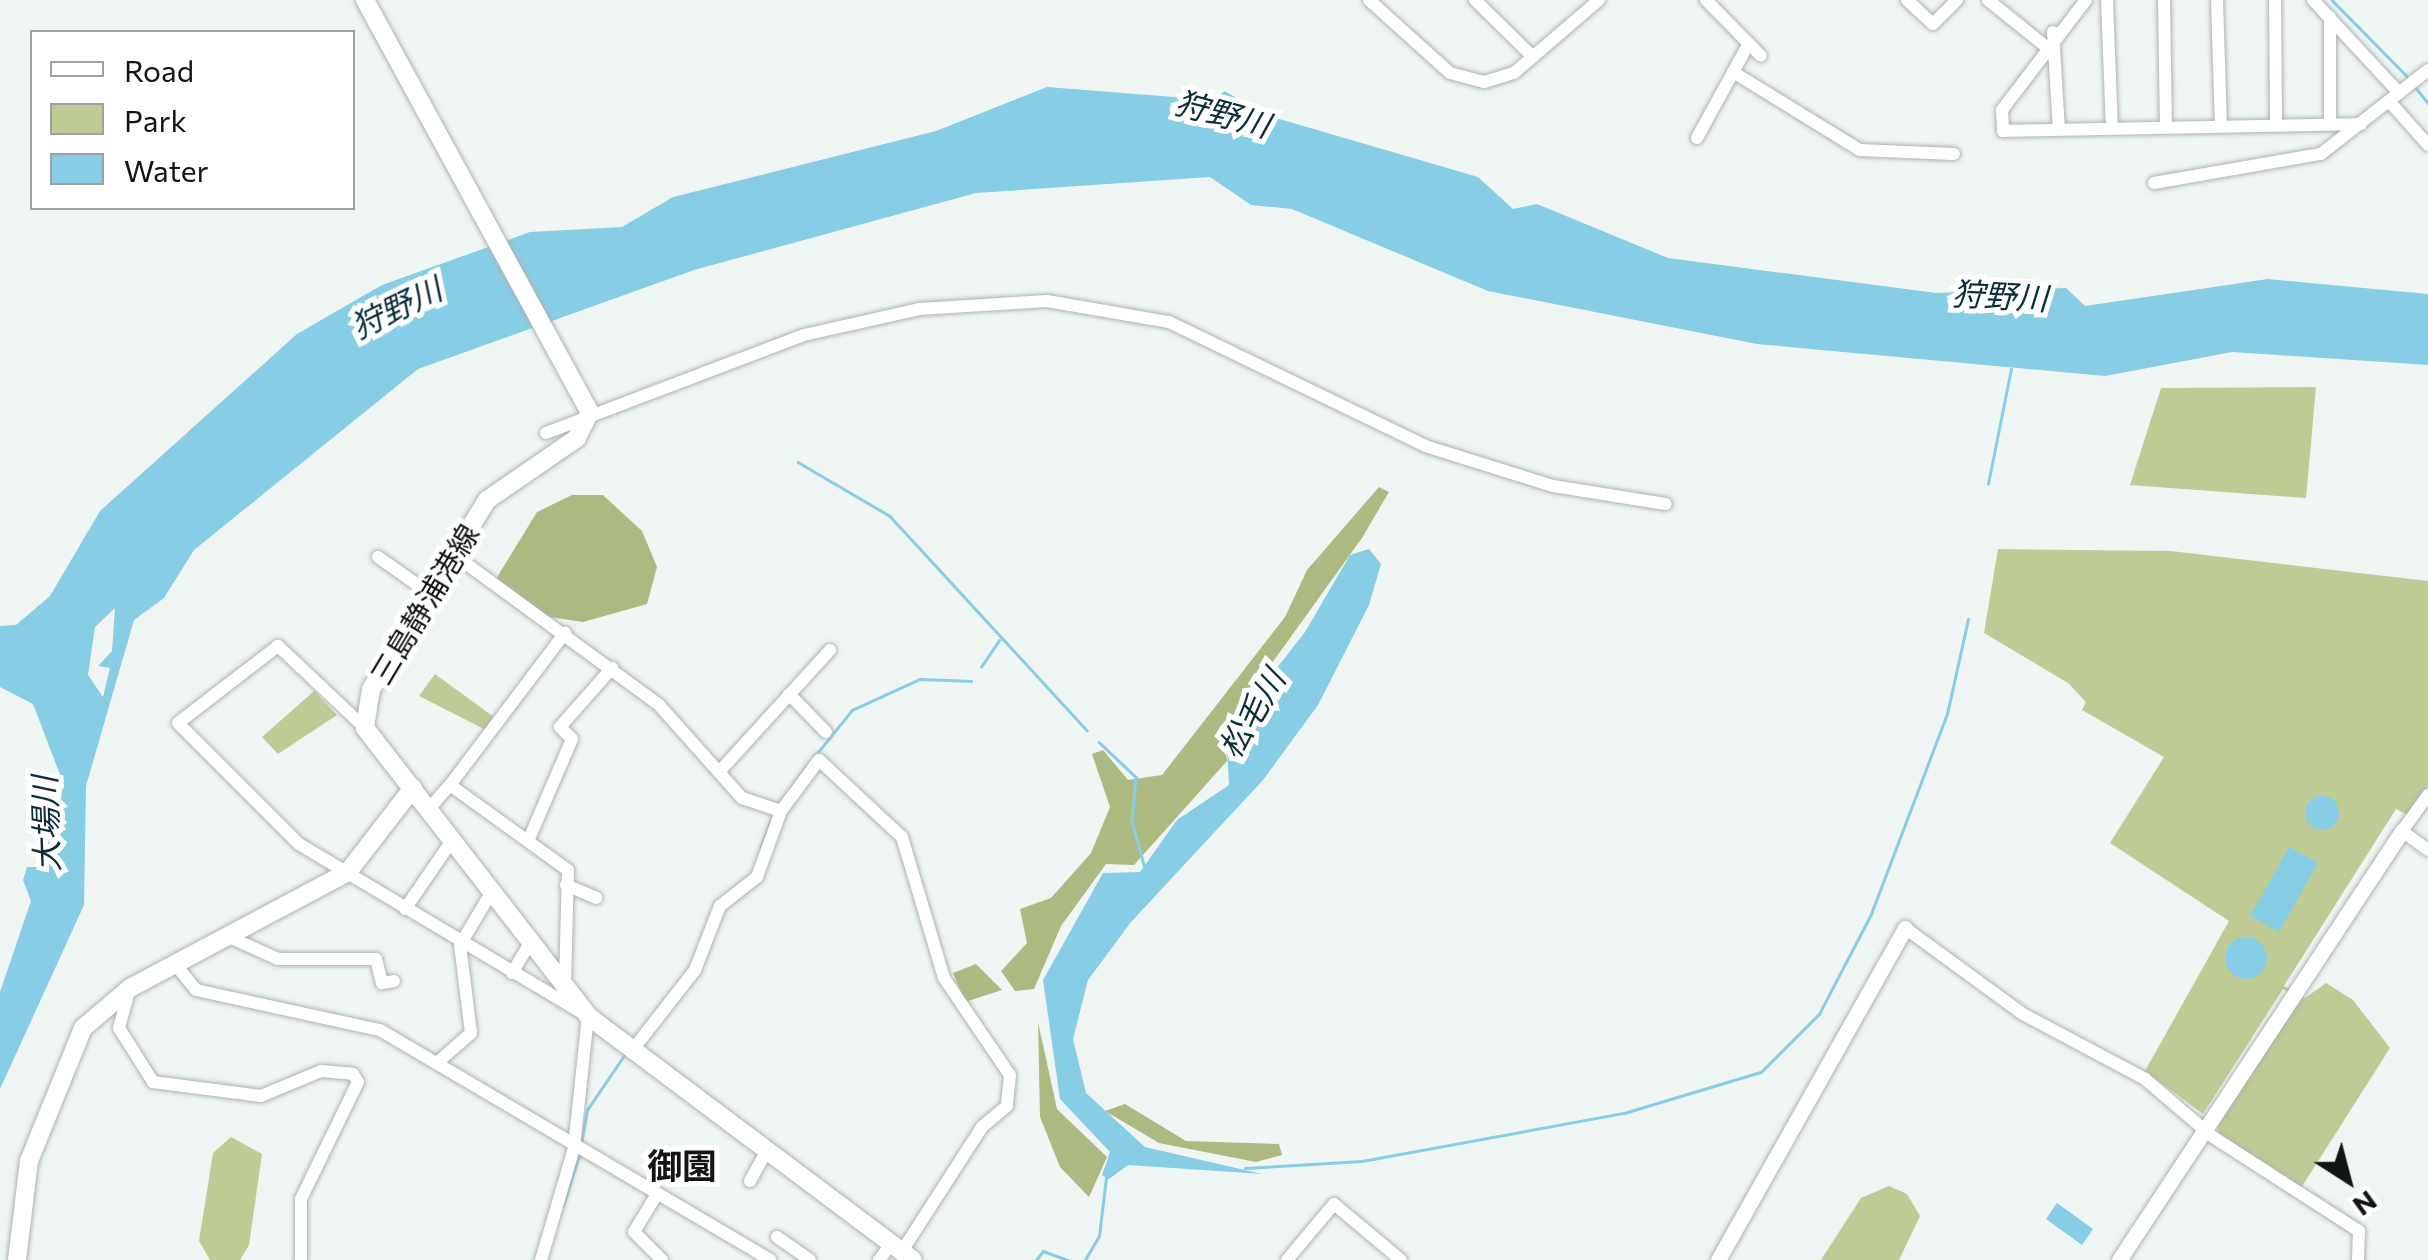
<!DOCTYPE html>
<meta charset="utf-8">
<style>
body{margin:0}
#map{position:relative;width:2428px;height:1260px;overflow:hidden;background:#eff5f2;font-family:Commissioner,"Noto Sans JP",sans-serif}
div>[style]{position:absolute}
.green>*{inset:0;background:#becb95}
.forest>*{inset:0;background:#acb980}
.water>*{inset:0;background:#87cde5}
.round{border-radius:50%}
.stream>*{height:2.5px;margin:-1.25px;padding:0 1.25px;transform-origin:1.25px;border-radius:1.25px;background:#87cde5}
.roads{filter:drop-shadow(0 0 2px #adb3b1) drop-shadow(0 0 2px #adb3b1)}
.minor>*{height:12px;margin:-6px;padding:0 6px;transform-origin:6px;border-radius:6px;background:#fff}
.tertiary>*{height:15px;margin:-7.5px;padding:0 7.5px;transform-origin:7.5px;border-radius:7.5px;background:#fff}
.secondary>*{height:18px;margin:-9px;padding:0 9px;transform-origin:9px;border-radius:9px;background:#fff}
span{translate:-50% -50%;white-space:nowrap;text-align:center;line-height:1.15;-webkit-text-stroke:10px #fff;paint-order:stroke}
.street-label{font-size:30px;color:#131514}
.water-label{font-size:32px;color:#0c2e38;font-style:italic}
.quarter-label{font-size:35px;color:#131514;font-weight:700}
.legend{position:absolute;left:30px;top:30px;width:325px;height:180px;box-sizing:border-box;background:#fff;border:2px solid #a1a1a1;margin:0;padding:12px 18px;list-style:none;font-size:30px;color:#131514}
.legend li{display:flex;align-items:center;gap:20px;height:50px}
.legend b{width:50px;border:2px solid #a1a1a1}
.north{position:absolute;left:2298px;top:1130px;width:100px;height:100px;-webkit-text-stroke:8px #fff;paint-order:stroke;rotate:144deg;font-size:28px;font-weight:700;line-height:40px;text-align:center;color:#131514}
.north::after{content:'';display:block;margin:auto;width:35px;height:45px;background:#131514;clip-path:polygon(50% 0,100% 100%,50% 72%,0 100%)}
</style>
<div id="map">
<div class="green">
<div style="clip-path:polygon(2316px 387px,2306px 498px,2130px 485px,2161px 388px)"></div>
<div style="clip-path:polygon(1998px 549px,2171px 551px,2428px 581px,2428px 786px,2408px 815px,2396px 809px,2284px 986px,2305px 998px,2326px 983px,2353px 1000px,2390px 1048px,2301px 1188px,2219px 1136px,2218px 1123px,2298px 997px,2283px 989px,2203px 1114px,2145px 1071px,2229px 921px,2110px 843px,2164px 757px,2082px 710px,2086px 702px,2068px 683px,1984px 633px)"></div>
<div style="clip-path:polygon(435px 674px,494px 717px,484px 729px,419px 696px)"></div>
<div style="clip-path:polygon(314px 691px,337px 715px,278px 754px,262px 737px)"></div>
<div style="clip-path:polygon(231px 1137px,262px 1154px,249px 1245px,240px 1260px,210px 1260px,199px 1241px,213px 1153px)"></div>
<div style="clip-path:polygon(1889px 1186px,1907px 1194px,1920px 1216px,1899px 1260px,1821px 1260px,1861px 1198px)"></div>
</div>
<div class="forest">
<div style="clip-path:polygon(1379px 487px,1389px 492px,1362px 538px,1223px 731px,1227px 761px,1134px 865px,1106px 864px,1061px 926px,1034px 989px,1015px 991px,1001px 971px,1027px 943px,1020px 909px,1051px 898px,1091px 853px,1110px 807px,1092px 754px,1103px 750px,1128px 780px,1162px 775px,1285px 617px,1307px 570px)"></div>
<div style="clip-path:polygon(572px 495px,603px 495px,642px 531px,657px 567px,647px 604px,583px 622px,543px 616px,496px 579px,537px 512px)"></div>
<div style="clip-path:polygon(976px 964px,1002px 990px,965px 1002px,953px 973px)"></div>
<div style="clip-path:polygon(1038px 1022px,1057px 1109px,1107px 1157px,1089px 1197px,1060px 1167px,1040px 1117px)"></div>
<div style="clip-path:polygon(1125px 1104px,1186px 1141px,1279px 1144px,1282px 1155px,1256px 1162px,1159px 1143px,1105px 1111px)"></div>
</div>
<div class="water">
<div style="clip-path:polygon(evenodd,1047px 87px,1212px 100px,1225px 91px,1262px 114px,1478px 177px,1513px 209px,1537px 204px,1668px 258px,1936px 293px,2066px 288px,2085px 306px,2268px 279px,2428px 294px,2428px 365px,2232px 352px,2105px 376px,1757px 344px,1488px 291px,1292px 209px,1251px 205px,1210px 177px,976px 193px,694px 270px,418px 369px,194px 550px,164px 598px,134px 620px,86px 786px,84px 905px,0 1089px,0 992px,31px 901px,23px 880px,27px 867px,41px 867px,64px 785px,33px 704px,0 687px,0 626px,16px 625px,50px 596px,100px 511px,297px 334px,382px 285px,530px 232px,622px 227px,673px 197px,936px 131px,1047px 87px,115px 608px,112px 651px,98px 666px,110px 668px,103px 697px,88px 675px,95px 627px,115px 608px)"></div>
<div style="clip-path:polygon(1369px 549px,1381px 564px,1369px 605px,1318px 705px,1263px 780px,1131px 922px,1088px 980px,1073px 1039px,1086px 1093px,1145px 1147px,1262px 1174px,1128px 1165px,1109px 1179px,1102px 1175px,1110px 1152px,1060px 1099px,1043px 980px,1103px 873px,1140px 872px,1177px 820px,1229px 785px,1226px 733px,1305px 632px,1350px 555px)"></div>
<div class="round" style="left:2305px;top:796px;width:34px;height:34px"></div>
<div style="clip-path:polygon(2289px 847px,2318px 863px,2279px 932px,2250px 916px)"></div>
<div class="round" style="left:2225px;top:937px;width:42px;height:42px"></div>
<div style="clip-path:polygon(2057px 1203px,2093px 1229px,2082px 1245px,2046px 1219px)"></div>
</div>
<div class="stream">
<div style="left:2332px;top:0;width:108px;rotate:45.4deg"></div>
<div style="left:2416px;top:88px;width:19px;rotate:51deg"></div>
<div style="left:798px;top:462px;width:107px;rotate:30.4deg"></div>
<div style="left:890px;top:516px;width:291px;rotate:47.4deg"></div>
<div style="left:1988px;top:484px;width:117px;rotate:-78.7deg"></div>
<div style="left:981px;top:667px;width:32px;rotate:-56deg"></div>
<div style="left:1099px;top:742px;width:51px;rotate:43.4deg"></div>
<div style="left:1136px;top:777px;width:44px;rotate:95.2deg"></div>
<div style="left:1132px;top:821px;width:46px;rotate:74.7deg"></div>
<div style="left:814px;top:757px;width:60px;rotate:-51deg"></div>
<div style="left:852px;top:710px;width:75px;rotate:-24.5deg"></div>
<div style="left:920px;top:679px;width:51px;rotate:2.2deg"></div>
<div style="left:790px;top:789px;width:27px;rotate:-54deg"></div>
<div style="left:761px;top:847px;width:27px;rotate:-70deg"></div>
<div style="left:581px;top:1144px;width:35px;rotate:-80deg"></div>
<div style="left:587px;top:1110px;width:68px;rotate:-55.8deg"></div>
<div style="left:1245px;top:1168px;width:117px;rotate:-3.4deg"></div>
<div style="left:1362px;top:1161px;width:266px;rotate:-10.4deg"></div>
<div style="left:1624px;top:1113px;width:143px;rotate:-16.7deg"></div>
<div style="left:1761px;top:1072px;width:82px;rotate:-45deg"></div>
<div style="left:1819px;top:1014px;width:113px;rotate:-62.5deg"></div>
<div style="left:1871px;top:914px;width:214px;rotate:-69.2deg"></div>
<div style="left:1947px;top:714px;width:97px;rotate:-77.5deg"></div>
<div style="left:563px;top:1206px;width:57px;rotate:-72.5deg"></div>
<div style="left:1036px;top:1260px;width:11px;rotate:-52deg"></div>
<div style="left:1043px;top:1251px;width:27px;rotate:20deg"></div>
<div style="left:1085px;top:1260px;width:28px;rotate:-60deg"></div>
<div style="left:1099px;top:1236px;width:59px;rotate:-83.2deg"></div>
</div>
<div class="roads">
<div class="minor">
<div style="left:1369px;top:0;width:109px;rotate:42deg"></div>
<div style="left:1450px;top:73px;width:35px;rotate:15deg"></div>
<div style="left:1484px;top:82px;width:31px;rotate:-17deg"></div>
<div style="left:1514px;top:73px;width:112px;rotate:-40.7deg"></div>
<div style="left:1475px;top:0;width:81px;rotate:44.5deg"></div>
<div style="left:1706px;top:0;width:78px;rotate:45.5deg"></div>
<div style="left:1907px;top:0;width:35px;rotate:43deg"></div>
<div style="left:1933px;top:24px;width:34px;rotate:-45deg"></div>
<div style="left:1988px;top:0;width:72px;rotate:38.8deg"></div>
<div style="left:2086px;top:0;width:138px;rotate:127.4deg"></div>
<div style="left:2002px;top:110px;width:21px;rotate:87deg"></div>
<div style="left:2003px;top:131px;width:358px;rotate:-1.1deg"></div>
<div style="left:2107px;top:0;width:128px;rotate:87.8deg"></div>
<div style="left:2164px;top:0;width:126px;rotate:89.1deg"></div>
<div style="left:2217px;top:0;width:125px;rotate:88.2deg"></div>
<div style="left:2275px;top:0;width:124px;rotate:89.5deg"></div>
<div style="left:2313px;top:0;width:127px;rotate:47.2deg"></div>
<div style="left:2330px;top:17px;width:107px;rotate:90deg"></div>
<div style="left:2053px;top:32px;width:97px;rotate:86.5deg"></div>
<div style="left:1733px;top:72px;width:149px;rotate:31.6deg"></div>
<div style="left:1860px;top:150px;width:94px;rotate:2.4deg"></div>
<div style="left:2389px;top:101px;width:59px;rotate:48.4deg"></div>
<div style="left:1697px;top:138px;width:108px;rotate:-61.3deg"></div>
<div style="left:2154px;top:183px;width:169px;rotate:-9.9deg"></div>
<div style="left:2321px;top:154px;width:136px;rotate:-38.1deg"></div>
<div style="left:546px;top:433px;width:276px;rotate:-20.8deg"></div>
<div style="left:804px;top:335px;width:118px;rotate:-12.7deg"></div>
<div style="left:919px;top:309px;width:128px;rotate:-3.6deg"></div>
<div style="left:1047px;top:301px;width:124px;rotate:9.8deg"></div>
<div style="left:1169px;top:322px;width:284px;rotate:25.8deg"></div>
<div style="left:1425px;top:446px;width:134px;rotate:17.4deg"></div>
<div style="left:1553px;top:486px;width:114px;rotate:9.1deg"></div>
<div style="left:453px;top:554px;width:255px;rotate:36.2deg"></div>
<div style="left:659px;top:705px;width:125px;rotate:48.3deg"></div>
<div style="left:742px;top:798px;width:41px;rotate:18.4deg"></div>
<div style="left:378px;top:557px;width:62px;rotate:35.2deg"></div>
<div style="left:789px;top:694px;width:53px;rotate:45.8deg"></div>
<div style="left:365px;top:728px;width:120px;rotate:-136.7deg"></div>
<div style="left:278px;top:646px;width:126px;rotate:142.4deg"></div>
<div style="left:178px;top:723px;width:171px;rotate:45deg"></div>
<div style="left:299px;top:844px;width:336px;rotate:30.8deg"></div>
<div style="left:588px;top:1016px;width:133px;rotate:96.1deg"></div>
<div style="left:574px;top:1148px;width:117px;rotate:106.4deg"></div>
<div style="left:719px;top:772px;width:165px;rotate:-47.7deg"></div>
<div style="left:450px;top:785px;width:191px;rotate:-52.9deg"></div>
<div style="left:2428px;top:795px;width:44px;rotate:125.8deg"></div>
<div style="left:2402px;top:831px;width:32px;rotate:36deg"></div>
<div style="left:428px;top:810px;width:33px;rotate:-49deg"></div>
<div style="left:450px;top:785px;width:145px;rotate:35.8deg"></div>
<div style="left:568px;top:870px;width:118px;rotate:91.5deg"></div>
<div style="left:529px;top:839px;width:109px;rotate:-66.7deg"></div>
<div style="left:572px;top:739px;width:17px;rotate:-135deg"></div>
<div style="left:560px;top:727px;width:79px;rotate:-48.6deg"></div>
<div style="left:566px;top:885px;width:33px;rotate:23deg"></div>
<div style="left:405px;top:909px;width:81px;rotate:-55.5deg"></div>
<div style="left:1905px;top:928px;width:146px;rotate:36.1deg"></div>
<div style="left:2023px;top:1014px;width:138px;rotate:28deg"></div>
<div style="left:2145px;top:1079px;width:89px;rotate:40.5deg"></div>
<div style="left:2213px;top:1137px;width:174px;rotate:32.8deg"></div>
<div style="left:2359px;top:1231px;width:29px;rotate:92deg"></div>
<div style="left:227px;top:936px;width:56px;rotate:24.3deg"></div>
<div style="left:278px;top:959px;width:98px"></div>
<div style="left:376px;top:959px;width:25px;rotate:76deg"></div>
<div style="left:382px;top:983px;width:12px;rotate:-9deg"></div>
<div style="left:175px;top:964px;width:33px;rotate:51deg"></div>
<div style="left:196px;top:990px;width:188px;rotate:12.3deg"></div>
<div style="left:380px;top:1030px;width:453px;rotate:30.5deg"></div>
<div style="left:512px;top:973px;width:35px;rotate:-59deg"></div>
<div style="left:130px;top:988px;width:41px;rotate:105.4deg"></div>
<div style="left:119px;top:1028px;width:64px;rotate:57.8deg"></div>
<div style="left:153px;top:1082px;width:109px;rotate:7.4deg"></div>
<div style="left:261px;top:1096px;width:65px;rotate:-22.6deg"></div>
<div style="left:321px;top:1071px;width:32px;rotate:5deg"></div>
<div style="left:353px;top:1074px;width:9px;rotate:58deg"></div>
<div style="left:358px;top:1082px;width:130px;rotate:116deg"></div>
<div style="left:301px;top:1199px;width:61px;rotate:90deg"></div>
<div style="left:631px;top:1052px;width:104px;rotate:-52deg"></div>
<div style="left:695px;top:970px;width:69px;rotate:-68.7deg"></div>
<div style="left:720px;top:906px;width:47px;rotate:-38.1deg"></div>
<div style="left:757px;top:877px;width:70px;rotate:-70deg"></div>
<div style="left:781px;top:811px;width:64px;rotate:-53.3deg"></div>
<div style="left:819px;top:760px;width:113px;rotate:42.9deg"></div>
<div style="left:902px;top:837px;width:147px;rotate:73.4deg"></div>
<div style="left:944px;top:978px;width:117px;rotate:55.8deg"></div>
<div style="left:1010px;top:1075px;width:31px;rotate:96deg"></div>
<div style="left:1007px;top:1106px;width:33px;rotate:140deg"></div>
<div style="left:982px;top:1127px;width:148px;rotate:122.8deg"></div>
<div style="left:438px;top:1062px;width:44px;rotate:-41.3deg"></div>
<div style="left:471px;top:1033px;width:89px;rotate:-97.1deg"></div>
<div style="left:460px;top:945px;width:61px;rotate:-59.2deg"></div>
<div style="left:750px;top:1181px;width:33px;rotate:-61deg"></div>
<div style="left:657px;top:1194px;width:44px;rotate:121.2deg"></div>
<div style="left:634px;top:1232px;width:40px;rotate:45deg"></div>
<div style="left:777px;top:1237px;width:40px;rotate:34.9deg"></div>
<div style="left:879px;top:1260px;width:20px;rotate:-53deg"></div>
<div style="left:1287px;top:1260px;width:73px;rotate:-50deg"></div>
<div style="left:1334px;top:1204px;width:87px;rotate:39.9deg"></div>
</div>
<div class="tertiary">
<div style="left:1718px;top:1260px;width:381px;rotate:-60.6deg"></div>
<div style="left:2119px;top:1260px;width:514px;rotate:-56.59deg"></div>
</div>
<div class="secondary">
<div style="left:365px;top:0;width:469px;rotate:61.4deg"></div>
<div style="left:590px;top:412px;width:29px;rotate:117deg"></div>
<div style="left:577px;top:438px;width:109px;rotate:145.4deg"></div>
<div style="left:487px;top:500px;width:222px;rotate:121.5deg"></div>
<div style="left:371px;top:689px;width:39px;rotate:99deg"></div>
<div style="left:365px;top:728px;width:364px;rotate:52.2deg"></div>
<div style="left:588px;top:1016px;width:406px;rotate:36.9deg"></div>
<div style="left:17px;top:1260px;width:100px;rotate:-83.1deg"></div>
<div style="left:29px;top:1161px;width:144px;rotate:-67.9deg"></div>
<div style="left:83px;top:1028px;width:62px;rotate:-40.4deg"></div>
<div style="left:130px;top:988px;width:247px;rotate:-28deg"></div>
<div style="left:348px;top:872px;width:106px;rotate:-52.3deg"></div>
</div>
</div>
<div class="street-label">
<span style="left:424px;top:604px;rotate:-59deg">三島静浦港線</span>
</div>
<div class="water-label">
<span style="left:1223px;top:113px;rotate:15deg">狩野川</span>
<span style="left:2000px;top:295px;rotate:3deg">狩野川</span>
<span style="left:396px;top:307px;rotate:-26deg">狩野川</span>
<span style="left:1251px;top:713px;rotate:-59deg">松毛川</span>
<span style="left:45px;top:824px;rotate:-92deg">大場川</span>
</div>
<div class="quarter-label">
<span style="left:682px;top:1165px">御園</span>
</div>
<ul class="legend">
<li><b style="height:12px;background:#fff"></b>Road</li>
<li><b style="height:28px;background:#becb95"></b>Park</li>
<li><b style="height:28px;background:#87cde5"></b>Water</li>
</ul>
<div class="north">N</div>
</div>
